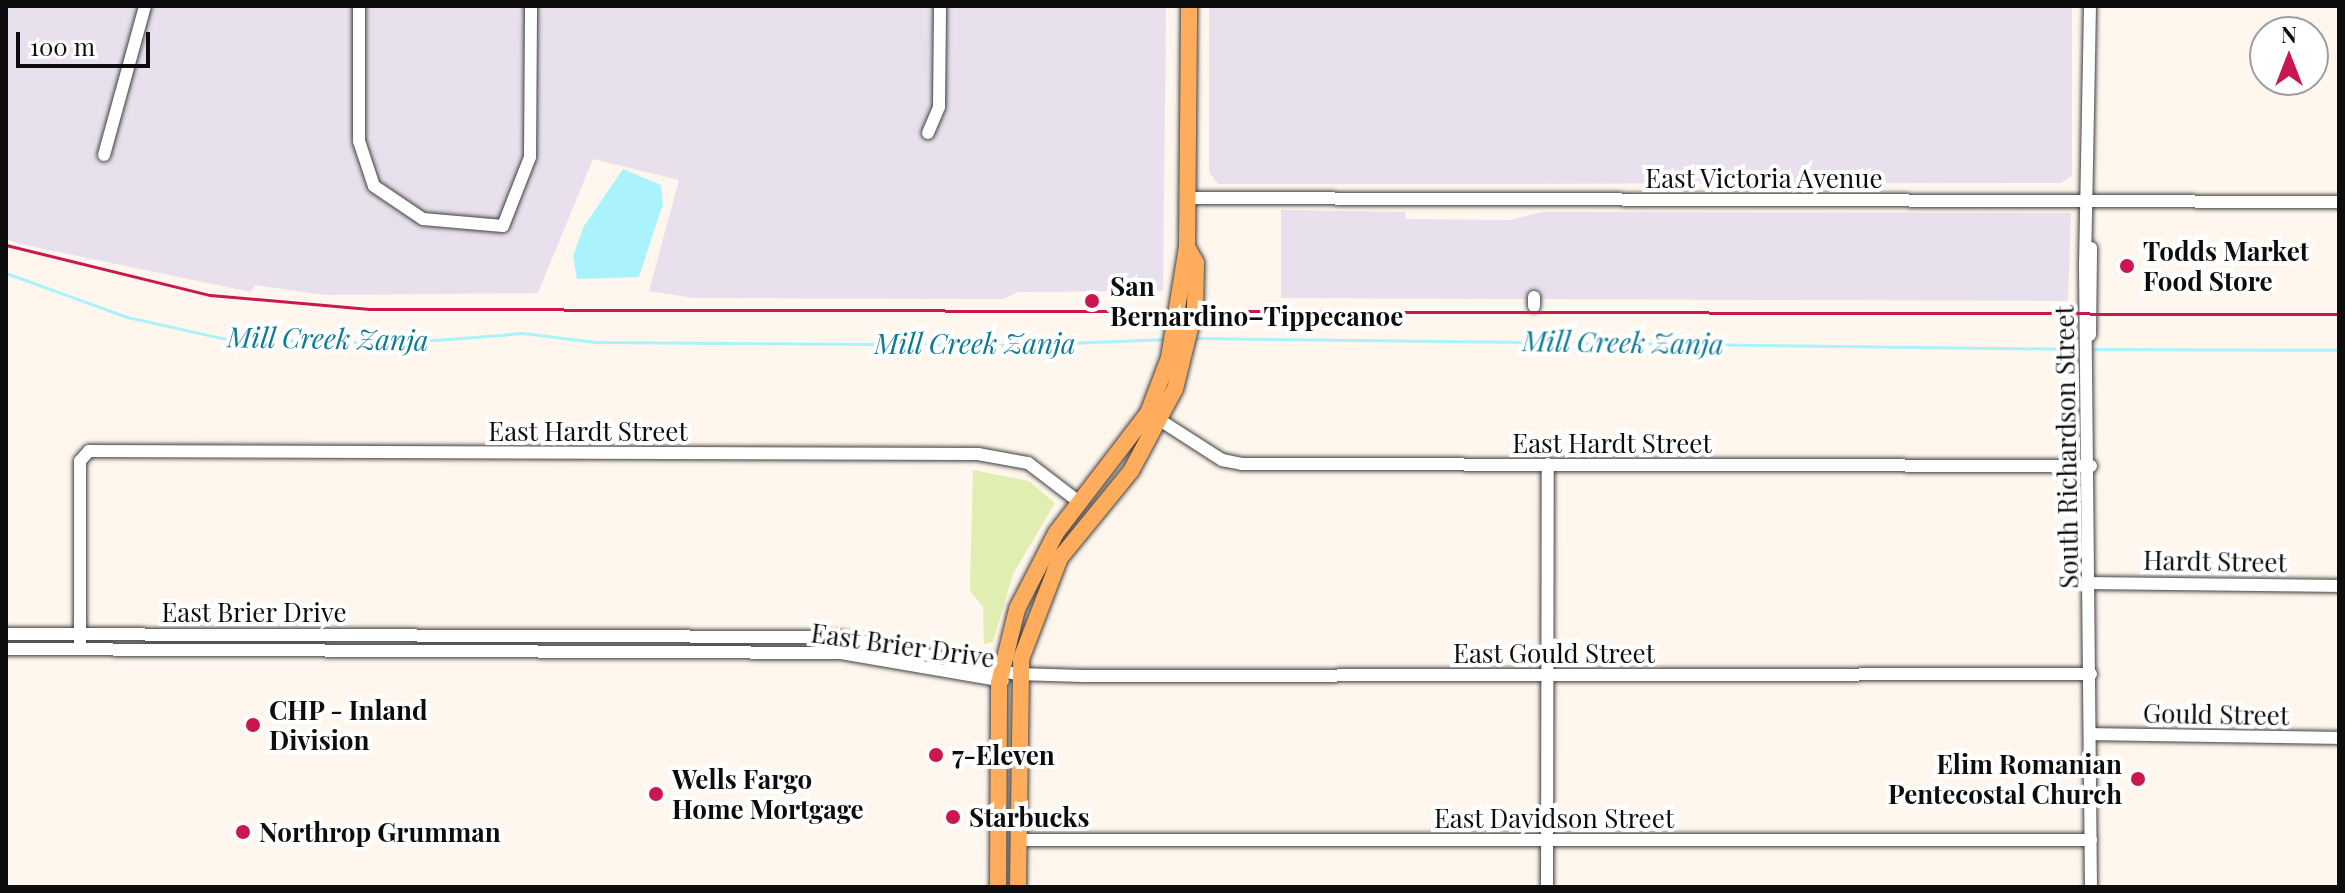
<!DOCTYPE html>
<meta charset="utf-8">
<style>
body{margin:0}
#map{position:relative;width:2345px;height:893px;overflow:hidden;background:#fff6ed;font-family:"Playfair Display",serif}
div>[style]{position:absolute}
.industrial>*{inset:0;background:#e8e0ed}
.green>*{inset:0;background:#e1eeb2}
.water>*{inset:0;background:#abf3fc}
.stream>*{height:3px;margin:-1.5px;padding:0 1.5px;transform-origin:1.5px;border-radius:1.5px;background:#abf3fc}
.roads{filter:drop-shadow(0 0 2px #404040) drop-shadow(0 0 2px #404040)}
.minor>*{height:12px;margin:-6px;padding:0 6px;transform-origin:6px;border-radius:6px;background:#fff}
.major>*{height:16px;margin:-8px;padding:0 8px;transform-origin:8px;border-radius:8px;background:#ffad5d}
.rail>*{height:3px;margin:-1.5px;padding:0 1.5px;transform-origin:1.5px;border-radius:1.5px;background:#cb174f}
.dots>*{width:22px;height:22px;translate:-50% -50%;box-sizing:border-box;border:4px solid #fff;border-radius:50%}
span{translate:-50% -50%;white-space:nowrap;text-align:center;line-height:1.15;-webkit-text-stroke:8px #fff;paint-order:stroke}
.street-label{font-size:26px;color:#0d0d0d}
.poi-label{font-size:26px;color:#0d0d0d;font-weight:700}
.left{translate:0 -50%;text-align:left}
.right{translate:-100% -50%;text-align:right}
.water-label{font-size:28px;color:#0b7c94;font-style:italic}
.frame{position:absolute;inset:0;border:8px solid #0d0d0d;pointer-events:none}
.north{position:absolute;left:2249px;top:16px;width:80px;height:80px;box-sizing:border-box;background:#fff;border:2px solid #9e9e9e;border-radius:50%;rotate:0deg;font-size:22px;font-weight:700;line-height:32px;text-align:center;color:#0d0d0d}
.north::after{content:'';display:block;margin:auto;width:28px;height:36px;background:#cb174f;clip-path:polygon(50% 0,100% 100%,50% 72%,0 100%)}
.scale{position:absolute;left:16px;top:32px;width:134px;height:36px;box-sizing:border-box;border:4px solid #0d0d0d;border-top:0;padding-left:10px;font-size:24px;line-height:28px;white-space:nowrap;color:#0d0d0d;-webkit-text-stroke:6px #fff;paint-order:stroke}
</style>
<div id="map">
<div class="industrial">
<div style="clip-path:polygon(6px 6px,1166px 6px,1163px 291px,1018px 292px,1003px 299px,694px 298px,649px 291px,679px 180px,593px 159px,538px 293px,324px 295px,255px 285px,251px 292px,20px 244px,6px 239px)"></div>
<div style="clip-path:polygon(1209px 6px,2072px 6px,2072px 176px,2061px 183px,1218px 184px,1209px 172px)"></div>
<div style="clip-path:polygon(1281px 210px,1405px 212px,1406px 219px,1510px 220px,1543px 212px,2071px 213px,2068px 301px,1281px 298px)"></div>
</div>
<div class="green">
<div style="clip-path:polygon(973px 470px,1029px 481px,1055px 503px,1013px 574px,993px 642px,984px 644px,983px 607px,970px 591px)"></div>
</div>
<div class="water">
<div style="clip-path:polygon(623px 169px,661px 185px,663px 204px,639px 277px,577px 279px,573px 256px,584px 226px)"></div>
</div>
<div class="stream">
<div style="left:6px;top:273px;width:129px;rotate:20deg"></div>
<div style="left:127px;top:317px;width:101px;rotate:12.5deg"></div>
<div style="left:226px;top:339px;width:171px;rotate:1.3deg"></div>
<div style="left:397px;top:343px;width:126px;rotate:-4.5deg"></div>
<div style="left:523px;top:333px;width:73px;rotate:7.1deg"></div>
<div style="left:595px;top:342px;width:423px;rotate:0.4deg"></div>
<div style="left:1018px;top:345px;width:149px;rotate:-2.3deg"></div>
<div style="left:1195px;top:338px;width:888px;rotate:0.71deg"></div>
<div style="left:2091px;top:349px;width:248px;rotate:0.2deg"></div>
</div>
<div class="roads">
<div class="minor">
<div style="left:359px;top:6px;width:135px;rotate:90deg"></div>
<div style="left:359px;top:141px;width:47px;rotate:71.6deg"></div>
<div style="left:374px;top:186px;width:59px;rotate:34deg"></div>
<div style="left:423px;top:219px;width:80px;rotate:5deg"></div>
<div style="left:503px;top:226px;width:74px;rotate:-68.6deg"></div>
<div style="left:530px;top:157px;width:151px;rotate:-89.6deg"></div>
<div style="left:2090px;top:6px;width:258px;rotate:91.1deg"></div>
<div style="left:2085px;top:264px;width:623px;rotate:89.45deg"></div>
<div style="left:928px;top:133px;width:28px;rotate:-67deg"></div>
<div style="left:939px;top:107px;width:101px;rotate:-89.4deg"></div>
<div style="left:104px;top:155px;width:155px;rotate:-74.6deg"></div>
<div style="left:1189px;top:198px;width:1150px;rotate:0.2deg"></div>
<div style="left:1534px;top:306px;width:9px;rotate:-90deg"></div>
<div style="left:2090px;top:335px;width:87px;rotate:-89.3deg"></div>
<div style="left:1152px;top:415px;width:83px;rotate:32.7deg"></div>
<div style="left:1222px;top:460px;width:20px;rotate:11deg"></div>
<div style="left:1242px;top:464px;width:849px;rotate:0.13deg"></div>
<div style="left:2091px;top:583px;width:248px;rotate:0.7deg"></div>
<div style="left:6px;top:634px;width:835px;rotate:0.21deg"></div>
<div style="left:841px;top:637px;width:180px;rotate:11.9deg"></div>
<div style="left:1017px;top:674px;width:66px;rotate:1.7deg"></div>
<div style="left:1083px;top:676px;width:1008px;rotate:-0.11deg"></div>
<div style="left:6px;top:649px;width:835px;rotate:0.27deg"></div>
<div style="left:841px;top:653px;width:164px;rotate:9.8deg"></div>
<div style="left:80px;top:649px;width:188px;rotate:-90deg"></div>
<div style="left:80px;top:461px;width:13px;rotate:-48deg"></div>
<div style="left:89px;top:451px;width:889px;rotate:0.19deg"></div>
<div style="left:978px;top:454px;width:51px;rotate:10.2deg"></div>
<div style="left:1028px;top:463px;width:64px;rotate:37.4deg"></div>
<div style="left:2091px;top:734px;width:248px;rotate:0.9deg"></div>
<div style="left:1018px;top:840px;width:1073px"></div>
<div style="left:1547px;top:887px;width:423px;rotate:-89.9deg"></div>
</div>
<div class="major">
<div style="left:998px;top:887px;width:204px;rotate:-89.7deg"></div>
<div style="left:999px;top:683px;width:76px;rotate:-76.3deg"></div>
<div style="left:1017px;top:609px;width:85px;rotate:-62.8deg"></div>
<div style="left:1056px;top:533px;width:151px;rotate:-52.5deg"></div>
<div style="left:1148px;top:413px;width:59px;rotate:-69.1deg"></div>
<div style="left:1169px;top:358px;width:112px;rotate:-80.8deg"></div>
<div style="left:1187px;top:247px;width:241px;rotate:-89.5deg"></div>
<div style="left:1018px;top:887px;width:228px;rotate:-89.2deg"></div>
<div style="left:1021px;top:659px;width:108px;rotate:-68.9deg"></div>
<div style="left:1060px;top:558px;width:112px;rotate:-50.8deg"></div>
<div style="left:1131px;top:471px;width:93px;rotate:-61.8deg"></div>
<div style="left:1175px;top:389px;width:83px;rotate:-76.1deg"></div>
<div style="left:1195px;top:308px;width:45px;rotate:-88.7deg"></div>
<div style="left:1196px;top:263px;width:18px;rotate:-119deg"></div>
</div>
</div>
<div class="rail">
<div style="left:6px;top:245px;width:210px;rotate:13.8deg"></div>
<div style="left:210px;top:295px;width:160px;rotate:5deg"></div>
<div style="left:369px;top:309px;width:1970px;rotate:0.15deg"></div>
</div>
<div class="dots">
<div style="left:2127px;top:266px;background:#cb174f"></div>
<div style="left:1092px;top:301px;background:#cb174f"></div>
<div style="left:253px;top:725px;background:#cb174f"></div>
<div style="left:936px;top:755px;background:#cb174f"></div>
<div style="left:2138px;top:779px;background:#cb174f"></div>
<div style="left:656px;top:794px;background:#cb174f"></div>
<div style="left:953px;top:817px;background:#cb174f"></div>
<div style="left:243px;top:832px;background:#cb174f"></div>
</div>
<div class="street-label">
<span style="left:1764px;top:178px">East Victoria Avenue</span>
<span style="left:588px;top:431px">East Hardt Street</span>
<span style="left:1612px;top:443px">East Hardt Street</span>
<span style="left:2066px;top:447px;rotate:-91deg">South Richardson Street</span>
<span style="left:2215px;top:561px;rotate:1deg">Hardt Street</span>
<span style="left:254px;top:612px">East Brier Drive</span>
<span style="left:903px;top:645px;rotate:8deg">East Brier Drive</span>
<span style="left:1554px;top:653px">East Gould Street</span>
<span style="left:2216px;top:714px;rotate:1deg">Gould Street</span>
<span style="left:1554px;top:818px">East Davidson Street</span>
</div>
<div class="poi-label">
<span class="left" style="left:2143px;top:266px">Todds Market<br>Food Store</span>
<span class="left" style="left:1110px;top:301px">San<br>Bernardino–Tippecanoe</span>
<span class="left" style="left:269px;top:725px">CHP - Inland<br>Division</span>
<span class="left" style="left:952px;top:755px">7-Eleven</span>
<span class="right" style="left:2122px;top:779px">Elim Romanian<br>Pentecostal Church</span>
<span class="left" style="left:672px;top:794px">Wells Fargo<br>Home Mortgage</span>
<span class="left" style="left:969px;top:817px">Starbucks</span>
<span class="left" style="left:259px;top:832px">Northrop Grumman</span>
</div>
<div class="water-label">
<span style="left:328px;top:338px;rotate:1deg">Mill Creek Zanja</span>
<span style="left:1623px;top:342px;rotate:1deg">Mill Creek Zanja</span>
<span style="left:975px;top:343px">Mill Creek Zanja</span>
</div>
<div class="frame"></div>
<div class="north">N</div>
<div class="scale">100 m</div>
</div>
